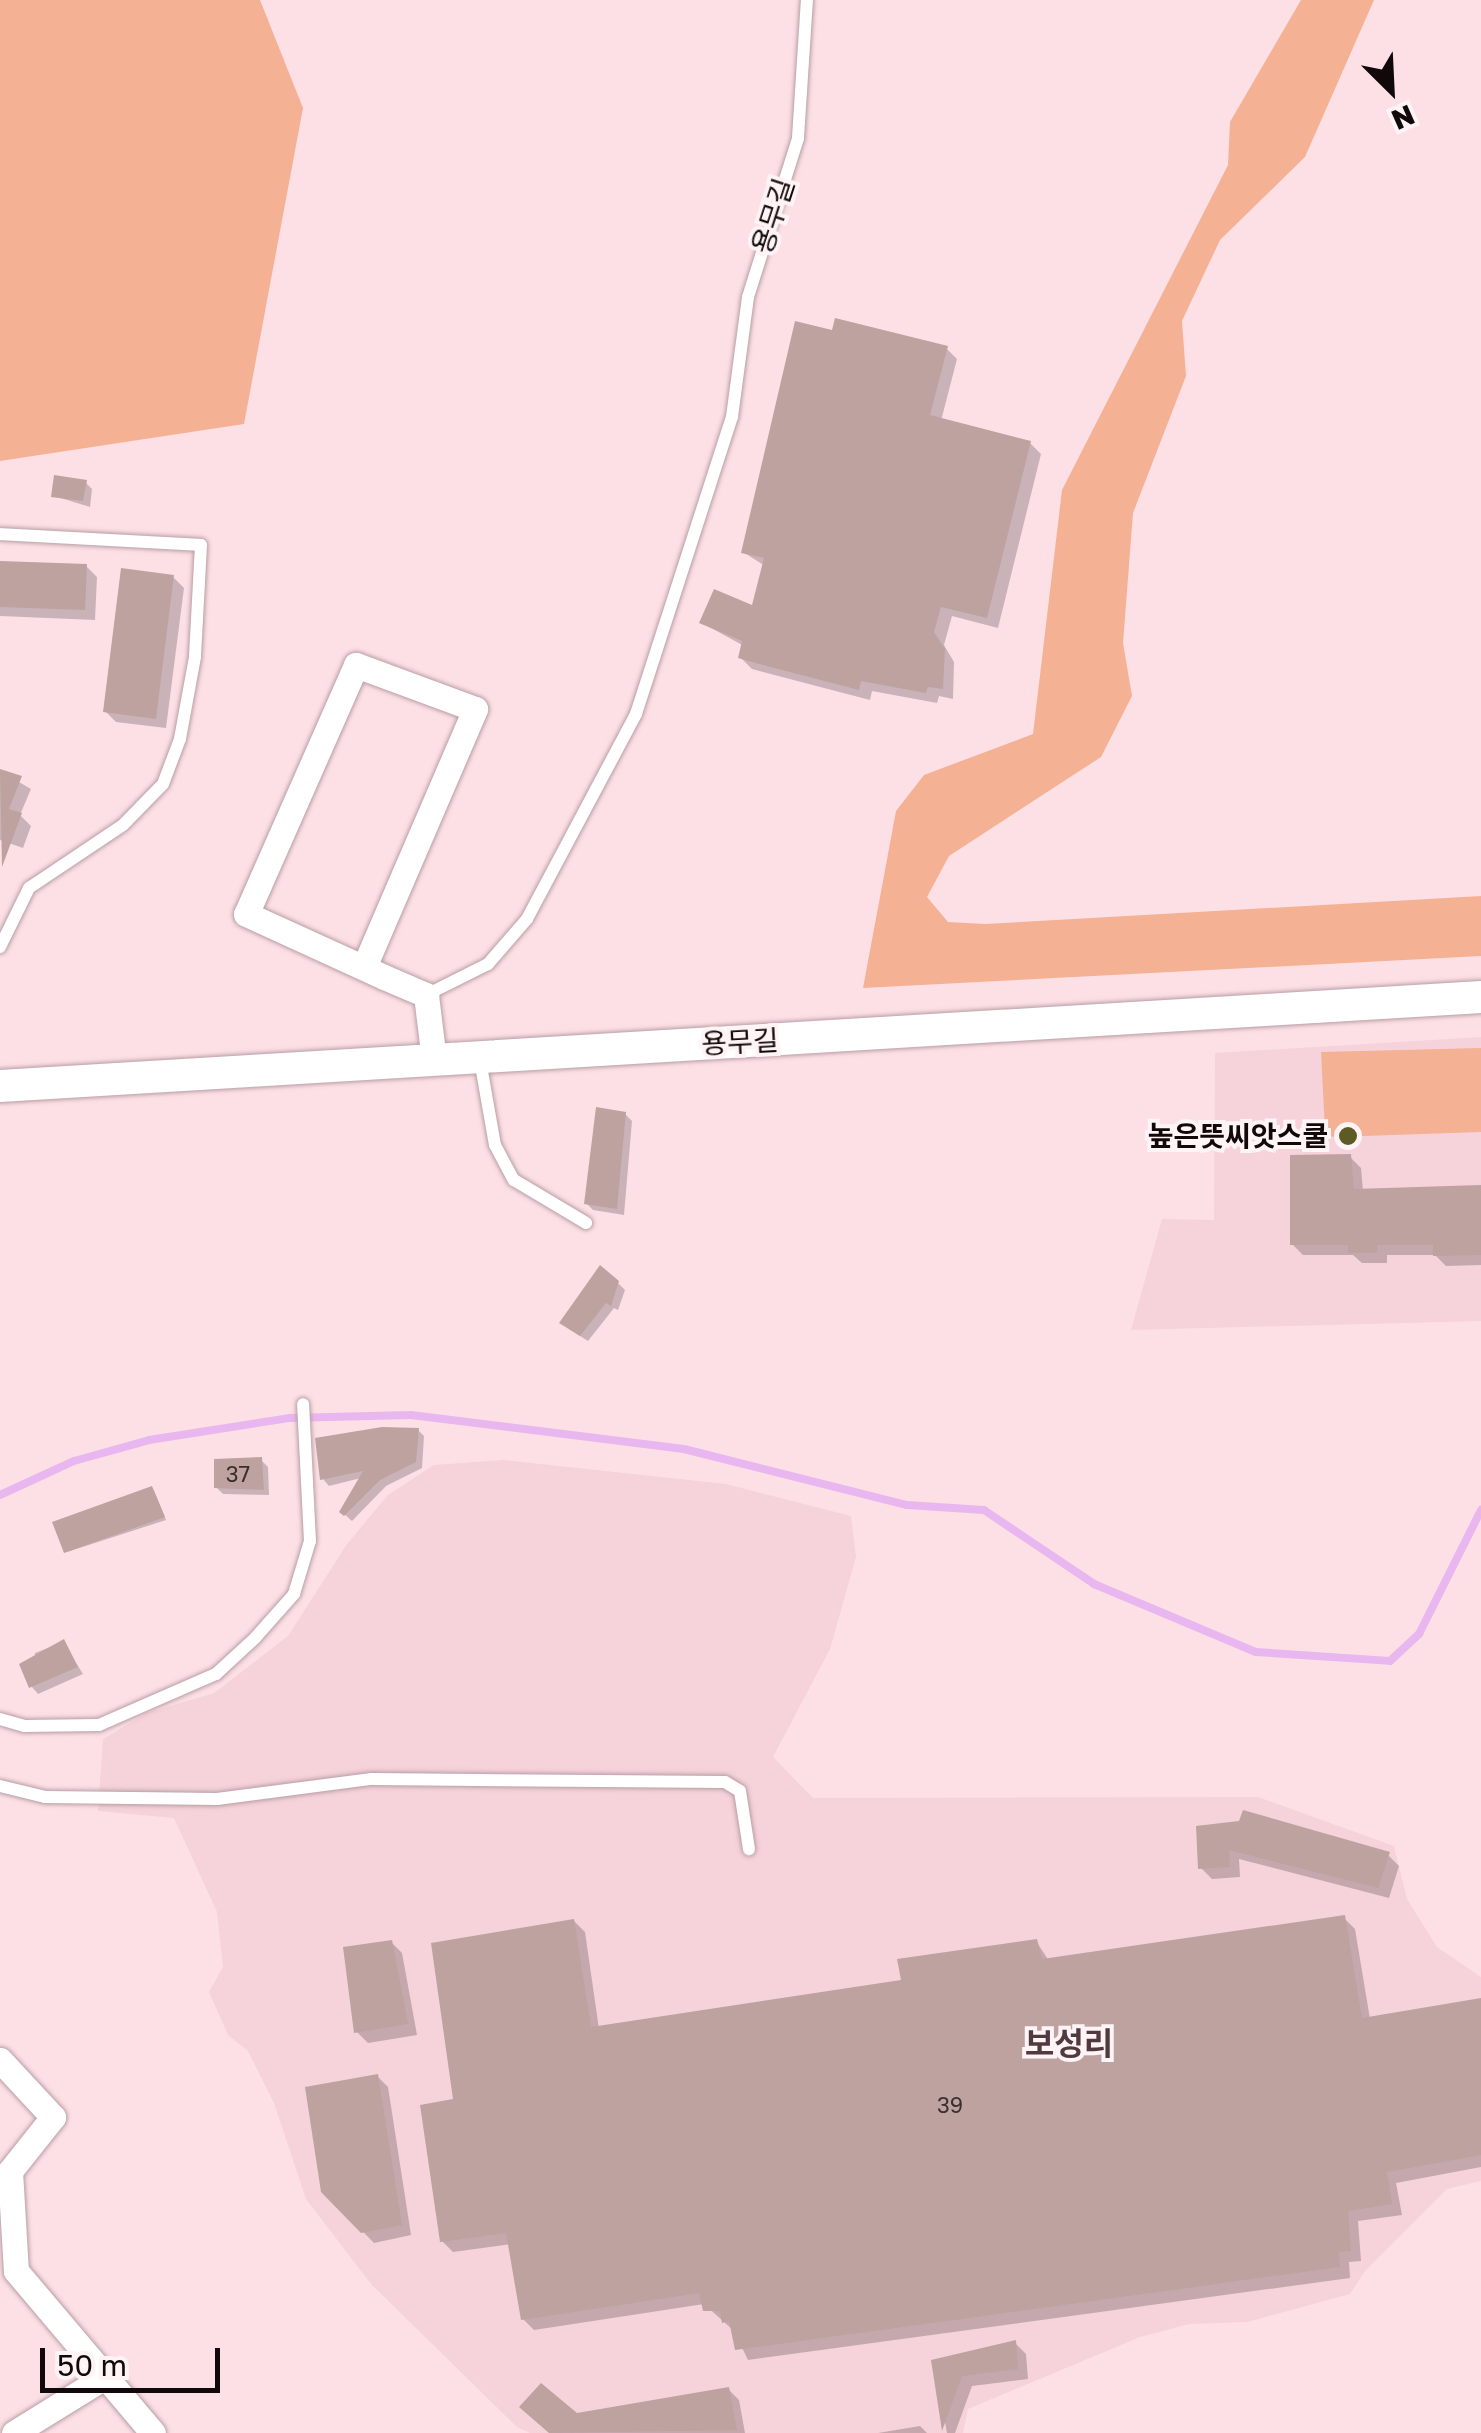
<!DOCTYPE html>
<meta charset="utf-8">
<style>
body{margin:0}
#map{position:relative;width:1481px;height:2433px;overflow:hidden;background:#fde0e6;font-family:"Golos Text","Noto Sans KR",sans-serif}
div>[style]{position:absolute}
.built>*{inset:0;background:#f6d2da}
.green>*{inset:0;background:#f5b194}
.shadow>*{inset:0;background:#0003}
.stream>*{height:8px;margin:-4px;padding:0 4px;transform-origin:4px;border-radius:4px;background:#e9b7ef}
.building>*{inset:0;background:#bda2a0}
.roads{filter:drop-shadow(0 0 2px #b89ea3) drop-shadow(0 0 2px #b89ea3)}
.service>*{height:12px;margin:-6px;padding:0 6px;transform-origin:6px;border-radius:6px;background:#fff}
.minor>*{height:25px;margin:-12.5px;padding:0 12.5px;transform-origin:12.5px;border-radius:12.5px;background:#fff}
.tertiary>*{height:32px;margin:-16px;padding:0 16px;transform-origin:16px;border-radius:16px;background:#fff}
.dots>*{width:28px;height:28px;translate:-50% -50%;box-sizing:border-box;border:5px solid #fef3f5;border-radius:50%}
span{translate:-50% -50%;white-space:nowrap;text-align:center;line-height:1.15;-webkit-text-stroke:8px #fef3f5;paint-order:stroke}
.number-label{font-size:22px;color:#3c2e30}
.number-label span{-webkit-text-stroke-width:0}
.street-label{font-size:28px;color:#11080b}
.poi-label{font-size:28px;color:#11080b;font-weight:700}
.right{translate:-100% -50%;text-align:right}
.quarter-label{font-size:32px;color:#503a3f;font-weight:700}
.north{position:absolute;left:1341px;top:40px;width:100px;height:100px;-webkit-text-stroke:8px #fef3f5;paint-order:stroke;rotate:156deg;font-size:28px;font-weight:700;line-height:40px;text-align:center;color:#11080b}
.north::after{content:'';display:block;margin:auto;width:35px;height:45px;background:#11080b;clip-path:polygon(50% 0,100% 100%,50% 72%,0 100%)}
.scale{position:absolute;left:40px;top:2348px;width:180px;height:45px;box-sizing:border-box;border:5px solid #11080b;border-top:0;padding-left:12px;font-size:30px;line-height:35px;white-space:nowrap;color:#11080b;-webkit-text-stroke:8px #fef3f5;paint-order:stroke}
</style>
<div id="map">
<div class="built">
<div style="clip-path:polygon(1481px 1037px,1481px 1321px,1131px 1330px,1162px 1219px,1214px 1220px,1215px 1053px)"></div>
<div style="clip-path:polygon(504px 1460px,726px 1484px,851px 1516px,856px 1557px,830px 1649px,773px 1757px,813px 1798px,1258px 1797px,1394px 1846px,1407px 1899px,1437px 1947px,1481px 1977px,1481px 2181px,1447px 2189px,1365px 2271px,1350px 2294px,1247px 2322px,1189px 2324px,1140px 2337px,968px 2409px,963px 2433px,530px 2433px,517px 2427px,371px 2284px,306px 2199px,274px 2103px,248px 2051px,228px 2035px,209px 1992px,223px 1967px,217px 1912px,174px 1818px,98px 1811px,103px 1739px,147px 1713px,214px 1693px,288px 1636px,347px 1544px,388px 1495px,434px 1465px)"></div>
</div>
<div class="green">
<div style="clip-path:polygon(0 0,260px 0,303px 108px,244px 424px,0 461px)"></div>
<div style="clip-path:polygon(1301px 0,1374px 0,1305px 157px,1220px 240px,1182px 321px,1186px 376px,1133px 513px,1123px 643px,1132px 696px,1101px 757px,949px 856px,927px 897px,948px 922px,985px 924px,1481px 896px,1481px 956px,863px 988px,896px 811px,924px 775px,1033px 734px,1062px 490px,1228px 165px,1230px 122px)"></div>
<div style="clip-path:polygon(1481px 1048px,1481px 1132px,1333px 1137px,1325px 1131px,1321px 1052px)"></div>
</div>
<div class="shadow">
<div style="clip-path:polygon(834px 333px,946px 348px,957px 359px,941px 421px,1030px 443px,1041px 454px,998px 628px,952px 616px,944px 645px,954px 662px,953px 699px,939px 696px,937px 703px,872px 691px,870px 700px,752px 669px,741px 658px,744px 646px,702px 623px,754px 608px,765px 566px,743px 552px)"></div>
<div style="clip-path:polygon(85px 482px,92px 489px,90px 507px,54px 496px)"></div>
<div style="clip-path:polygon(0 563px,86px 566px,97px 577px,95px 620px,0 616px)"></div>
<div style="clip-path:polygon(173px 577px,184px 588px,166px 728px,116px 722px,105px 711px)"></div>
<div style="clip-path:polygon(0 771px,31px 789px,20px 815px,31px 826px,23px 848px,0 840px)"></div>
<div style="clip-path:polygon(625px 1114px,632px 1121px,624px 1215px,593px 1210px,586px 1203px)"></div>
<div style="clip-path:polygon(1350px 1157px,1361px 1168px,1363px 1191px,1481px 1187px,1481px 1265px,1446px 1266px,1435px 1255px,1387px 1255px,1387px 1263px,1362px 1263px,1353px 1255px,1303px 1255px,1292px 1244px)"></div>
<div style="clip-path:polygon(618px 1283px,625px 1290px,618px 1310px,614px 1308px,588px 1341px,569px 1329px)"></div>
<div style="clip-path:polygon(418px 1430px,424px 1436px,422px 1468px,386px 1486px,352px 1521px,342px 1512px,361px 1478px,329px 1486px,323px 1479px)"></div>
<div style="clip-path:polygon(261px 1460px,268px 1467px,269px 1495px,223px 1494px,216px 1487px)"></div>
<div style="clip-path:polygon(154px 1491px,166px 1520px,67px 1552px)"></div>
<div style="clip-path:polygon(63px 1642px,83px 1674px,38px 1694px,32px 1687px,35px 1653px)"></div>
<div style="clip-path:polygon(1199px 1828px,1388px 1855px,1399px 1866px,1389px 1898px,1239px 1859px,1240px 1877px,1212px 1879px,1201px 1868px)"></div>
<div style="clip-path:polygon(1344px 1918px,1355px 1929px,1370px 2019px,1481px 2001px,1481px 2167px,1396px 2183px,1402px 2215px,1358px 2221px,1361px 2261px,1349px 2262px,1350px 2278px,748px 2360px,734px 2331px,704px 2304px,534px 2330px,523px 2319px,511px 2244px,453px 2252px,442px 2241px,456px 2101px,574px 1921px,585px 1932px,599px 2029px,904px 1982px,1036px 1941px,1049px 1961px)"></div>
<div style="clip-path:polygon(391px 1942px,402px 1953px,417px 2035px,368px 2043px,357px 2032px)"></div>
<div style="clip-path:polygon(377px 2076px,388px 2087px,411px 2235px,374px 2243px,323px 2191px)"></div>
<div style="clip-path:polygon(1015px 2343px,1026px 2354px,1028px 2379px,972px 2386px,955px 2433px,947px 2433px,934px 2362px)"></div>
<div style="clip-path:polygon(728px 2389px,739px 2400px,745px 2433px,551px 2433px,533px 2418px,584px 2422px)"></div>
<div style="clip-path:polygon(920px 2426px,927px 2433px,878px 2433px)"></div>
</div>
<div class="stream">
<div style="left:0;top:1495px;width:81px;rotate:-24.7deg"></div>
<div style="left:74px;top:1461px;width:78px;rotate:-15.6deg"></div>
<div style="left:149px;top:1440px;width:143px;rotate:-8.9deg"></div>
<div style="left:290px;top:1418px;width:121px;rotate:-1.4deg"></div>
<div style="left:411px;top:1415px;width:275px;rotate:7.1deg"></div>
<div style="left:684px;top:1449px;width:230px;rotate:14.1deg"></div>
<div style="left:907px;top:1505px;width:77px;rotate:3.7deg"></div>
<div style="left:984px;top:1510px;width:133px;rotate:33.9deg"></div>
<div style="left:1094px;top:1584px;width:176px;rotate:22.8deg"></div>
<div style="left:1256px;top:1652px;width:134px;rotate:3.8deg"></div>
<div style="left:1390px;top:1661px;width:40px;rotate:-43deg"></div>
<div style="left:1419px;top:1634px;width:139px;rotate:-63.4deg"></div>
</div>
<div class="building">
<div style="clip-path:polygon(835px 318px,948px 346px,930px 415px,1031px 441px,987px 618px,941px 607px,934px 632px,945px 649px,943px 689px,928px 687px,926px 693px,861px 681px,859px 690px,759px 664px,738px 658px,742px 641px,699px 623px,714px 589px,752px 605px,764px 558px,741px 553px,795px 321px,832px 330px)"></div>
<div style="clip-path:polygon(54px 475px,87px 480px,83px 501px,51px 497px)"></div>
<div style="clip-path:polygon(0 561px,87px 564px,85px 610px,0 607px)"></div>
<div style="clip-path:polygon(121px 568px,174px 575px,156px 719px,103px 712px)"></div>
<div style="clip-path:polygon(0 769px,22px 776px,9px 809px,22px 813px,2px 867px)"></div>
<div style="clip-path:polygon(596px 1107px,626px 1112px,617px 1209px,584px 1204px)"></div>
<div style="clip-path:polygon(1351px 1154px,1354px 1189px,1481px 1185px,1481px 1255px,1433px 1256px,1433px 1245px,1377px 1245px,1377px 1253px,1348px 1253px,1348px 1245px,1290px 1245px,1290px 1155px)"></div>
<div style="clip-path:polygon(600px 1265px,619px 1281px,611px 1306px,606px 1303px,580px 1336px,559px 1323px)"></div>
<div style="clip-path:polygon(382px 1427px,419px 1428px,416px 1462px,380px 1480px,344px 1516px,339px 1512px,363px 1471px,320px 1480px,315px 1438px)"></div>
<div style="clip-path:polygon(262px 1457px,264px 1490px,214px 1488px,214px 1459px)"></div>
<div style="clip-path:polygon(152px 1486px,165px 1517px,64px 1553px,52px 1522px)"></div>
<div style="clip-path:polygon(64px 1639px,78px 1667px,29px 1688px,19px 1664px)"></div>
<div style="clip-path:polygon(1243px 1810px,1390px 1852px,1378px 1888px,1229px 1850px,1230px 1867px,1198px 1869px,1196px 1826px,1239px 1821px)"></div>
<div style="clip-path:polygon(1345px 1915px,1362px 2018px,1481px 1998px,1481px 2155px,1387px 2172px,1392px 2204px,1348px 2211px,1351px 2251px,1339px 2252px,1340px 2267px,735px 2350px,729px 2321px,722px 2323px,720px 2311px,703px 2311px,699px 2293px,521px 2320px,506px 2233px,440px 2242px,420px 2105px,453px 2099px,431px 1943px,574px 1919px,591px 2027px,901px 1980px,897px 1959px,1037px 1939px,1042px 1959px)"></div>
<div style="clip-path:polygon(392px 1940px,408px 2024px,354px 2033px,343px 1947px)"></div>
<div style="clip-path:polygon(378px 2074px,402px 2225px,361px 2233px,321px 2192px,305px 2087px)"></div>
<div style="clip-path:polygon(1016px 2340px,1018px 2369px,962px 2376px,942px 2431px,931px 2360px)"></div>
<div style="clip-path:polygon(541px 2383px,577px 2413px,729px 2387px,737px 2430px,549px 2433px,519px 2407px)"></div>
</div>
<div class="roads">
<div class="service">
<div style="left:0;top:534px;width:201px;rotate:3.1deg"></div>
<div style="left:201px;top:545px;width:112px;rotate:93.1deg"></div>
<div style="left:195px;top:657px;width:83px;rotate:100.4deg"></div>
<div style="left:180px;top:739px;width:48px;rotate:110.7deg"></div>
<div style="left:163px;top:784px;width:57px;rotate:134.3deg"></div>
<div style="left:123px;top:825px;width:113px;rotate:146.2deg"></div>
<div style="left:29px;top:888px;width:66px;rotate:116.2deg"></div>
<div style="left:426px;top:995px;width:69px;rotate:-26.6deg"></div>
<div style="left:488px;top:964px;width:60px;rotate:-49.1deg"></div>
<div style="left:527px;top:919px;width:232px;rotate:-62deg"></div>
<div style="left:636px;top:714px;width:312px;rotate:-72.1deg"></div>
<div style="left:732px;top:417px;width:121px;rotate:-82.4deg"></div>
<div style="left:748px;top:297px;width:167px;rotate:-72.5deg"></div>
<div style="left:798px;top:138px;width:138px;rotate:-86.3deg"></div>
<div style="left:480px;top:1060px;width:86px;rotate:80deg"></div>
<div style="left:495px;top:1145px;width:40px;rotate:62deg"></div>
<div style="left:514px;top:1180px;width:84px;rotate:30.8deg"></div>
<div style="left:0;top:1719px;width:25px;rotate:16deg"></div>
<div style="left:24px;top:1726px;width:75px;rotate:-0.8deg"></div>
<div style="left:99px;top:1725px;width:128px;rotate:-23.6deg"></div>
<div style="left:216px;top:1674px;width:53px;rotate:-42.7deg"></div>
<div style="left:255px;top:1638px;width:59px;rotate:-48.4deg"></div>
<div style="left:294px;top:1594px;width:55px;rotate:-73.2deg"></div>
<div style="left:310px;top:1541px;width:137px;rotate:-92.9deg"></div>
<div style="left:0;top:1786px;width:46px;rotate:13.7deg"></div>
<div style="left:45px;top:1797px;width:172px;rotate:0.7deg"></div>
<div style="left:217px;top:1799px;width:156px;rotate:-7.4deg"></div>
<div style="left:372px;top:1779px;width:353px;rotate:0.5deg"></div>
<div style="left:725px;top:1782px;width:17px;rotate:31deg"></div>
<div style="left:740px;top:1791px;width:59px;rotate:81.2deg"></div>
</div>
<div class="minor">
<div style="left:364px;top:967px;width:281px;rotate:-66.7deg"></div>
<div style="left:475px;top:709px;width:127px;rotate:-159.7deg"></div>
<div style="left:356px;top:665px;width:272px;rotate:113.8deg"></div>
<div style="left:246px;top:914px;width:152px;rotate:24.5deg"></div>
<div style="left:384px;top:977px;width:46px;rotate:23.2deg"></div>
<div style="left:426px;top:995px;width:65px;rotate:83deg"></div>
<div style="left:0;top:2060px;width:78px;rotate:47.1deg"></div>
<div style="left:53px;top:2117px;width:69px;rotate:128.5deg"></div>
<div style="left:10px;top:2171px;width:100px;rotate:86.6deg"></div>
<div style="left:16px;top:2271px;width:212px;rotate:49.8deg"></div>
<div style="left:14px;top:2433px;width:108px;rotate:-31.8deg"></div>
</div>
<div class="tertiary">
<div style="left:0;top:1086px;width:1484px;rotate:-3.44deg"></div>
</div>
</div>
<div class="dots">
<div style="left:1348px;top:1136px;background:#5d5a26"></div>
</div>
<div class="number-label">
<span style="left:238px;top:1474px">37</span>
<span style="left:950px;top:2105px">39</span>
</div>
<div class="street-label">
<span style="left:773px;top:216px;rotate:-72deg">용무길</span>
<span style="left:740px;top:1042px;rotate:-3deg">용무길</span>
</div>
<div class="poi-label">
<span class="right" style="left:1328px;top:1136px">높은뜻씨앗스쿨</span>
</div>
<div class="quarter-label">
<span style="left:1069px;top:2043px">보성리</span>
</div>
<div class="north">N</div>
<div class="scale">50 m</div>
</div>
